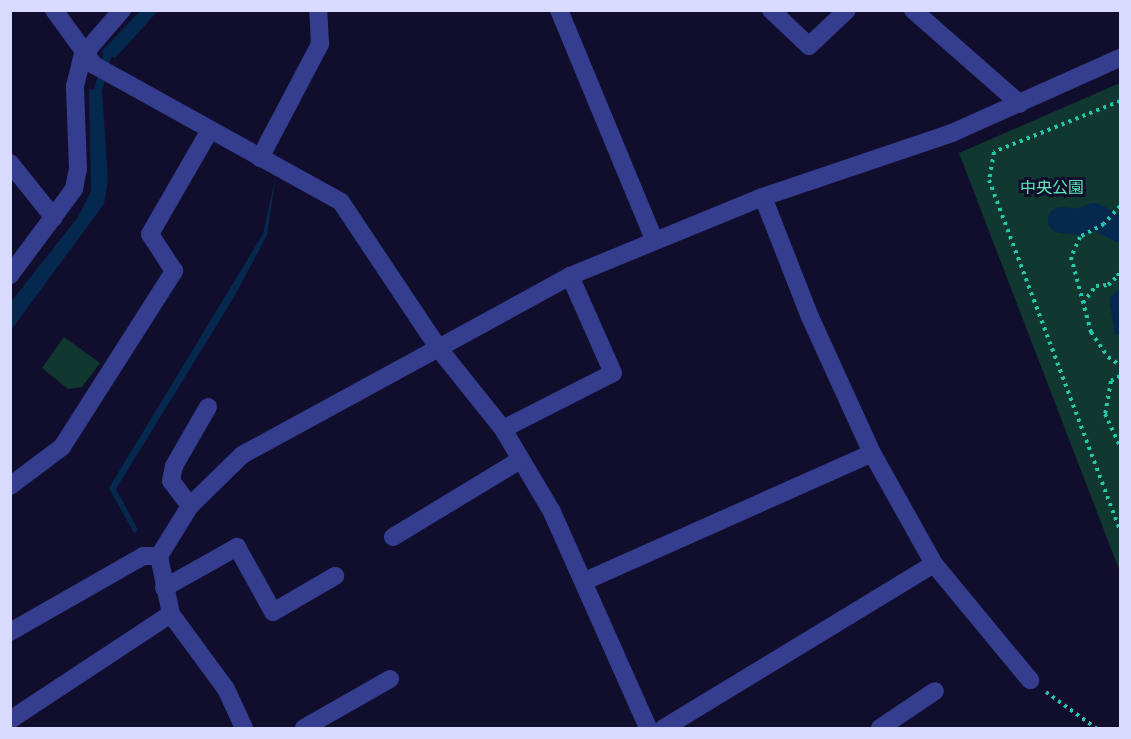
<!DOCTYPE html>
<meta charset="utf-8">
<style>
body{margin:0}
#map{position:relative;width:1131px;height:739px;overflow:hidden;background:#100e2c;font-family:Arial,"Noto Sans JP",sans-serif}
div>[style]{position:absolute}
.green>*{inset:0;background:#113731}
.water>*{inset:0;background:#05294e}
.stream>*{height:8px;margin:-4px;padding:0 4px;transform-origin:4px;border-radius:4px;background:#05294e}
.canal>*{height:26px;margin:-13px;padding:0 13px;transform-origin:13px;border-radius:13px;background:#05294e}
.path>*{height:4px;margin-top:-2px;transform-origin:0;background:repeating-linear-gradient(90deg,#24c8aa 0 3px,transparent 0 7.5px)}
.minor>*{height:18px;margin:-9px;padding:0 9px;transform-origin:9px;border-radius:9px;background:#353d8f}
span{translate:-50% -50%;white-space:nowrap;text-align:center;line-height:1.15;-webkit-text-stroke:6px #100e2c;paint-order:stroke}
.park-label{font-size:16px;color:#59ebb5}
.frame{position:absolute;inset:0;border:12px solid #d9daff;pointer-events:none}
</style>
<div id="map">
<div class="green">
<div style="clip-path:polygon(1120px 83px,1120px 572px,959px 153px)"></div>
<div style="clip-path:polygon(64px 337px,100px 363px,82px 387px,68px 389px,42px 368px)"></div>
</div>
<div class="water">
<div style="clip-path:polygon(141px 10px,158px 11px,115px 58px,101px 52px)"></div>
<div style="clip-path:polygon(89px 89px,102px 91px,108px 180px,104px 204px,11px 330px,11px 302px,78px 217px,91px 191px)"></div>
<div style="clip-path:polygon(276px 175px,267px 235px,234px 297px,116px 489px,138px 530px,134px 533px,109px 488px,263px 234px)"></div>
<div style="clip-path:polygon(1120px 289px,1120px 334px,1115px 335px,1109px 298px)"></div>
</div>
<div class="stream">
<div style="left:96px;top:99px;width:44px;rotate:-75.7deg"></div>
<div style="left:107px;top:56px;width:9px;rotate:-49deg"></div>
</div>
<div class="canal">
<div style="left:1061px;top:220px;width:19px;rotate:6deg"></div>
<div style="left:1080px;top:222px;width:15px;rotate:-23deg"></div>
<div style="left:1094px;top:216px;width:29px;rotate:27deg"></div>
</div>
<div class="path">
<div style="left:1120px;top:101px;width:136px;rotate:158deg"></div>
<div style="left:994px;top:152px;width:28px;rotate:100deg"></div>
<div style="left:989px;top:180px;width:374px;rotate:69.5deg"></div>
<div style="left:1120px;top:206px;width:24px;rotate:132deg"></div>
<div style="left:1104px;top:224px;width:27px;rotate:152deg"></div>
<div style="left:1080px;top:237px;width:22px;rotate:114deg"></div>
<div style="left:1071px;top:257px;width:78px;rotate:75.1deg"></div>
<div style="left:1091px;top:332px;width:30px;rotate:56deg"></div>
<div style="left:1108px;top:357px;width:14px;rotate:34deg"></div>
<div style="left:1083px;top:303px;width:21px;rotate:-53deg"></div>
<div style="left:1096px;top:286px;width:12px;rotate:-5deg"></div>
<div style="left:1108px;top:285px;width:13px;rotate:-42deg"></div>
<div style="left:1118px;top:276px;width:8px;rotate:-76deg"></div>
<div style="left:1120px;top:376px;width:10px;rotate:151deg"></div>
<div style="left:1111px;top:381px;width:34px;rotate:100deg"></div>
<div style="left:1105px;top:414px;width:35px;rotate:65deg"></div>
<div style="left:1046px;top:692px;width:62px;rotate:35.8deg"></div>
</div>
<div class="minor">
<div style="left:54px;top:10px;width:68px;rotate:54deg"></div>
<div style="left:94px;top:65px;width:282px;rotate:29deg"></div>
<div style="left:341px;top:202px;width:177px;rotate:56.3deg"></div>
<div style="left:439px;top:349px;width:102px;rotate:51.3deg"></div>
<div style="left:503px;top:429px;width:96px;rotate:59.4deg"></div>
<div style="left:552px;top:512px;width:236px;rotate:66deg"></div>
<div style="left:559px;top:10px;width:248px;rotate:67.5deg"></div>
<div style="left:771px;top:10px;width:52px;rotate:43.5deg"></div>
<div style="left:809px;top:46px;width:52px;rotate:-43.5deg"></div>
<div style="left:913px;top:10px;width:142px;rotate:41.3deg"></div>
<div style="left:260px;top:158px;width:129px;rotate:-62.2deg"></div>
<div style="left:320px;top:44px;width:34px;rotate:-93deg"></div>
<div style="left:10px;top:163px;width:70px;rotate:51.3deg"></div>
<div style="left:763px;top:197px;width:129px;rotate:68.6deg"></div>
<div style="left:810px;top:317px;width:149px;rotate:65.5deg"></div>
<div style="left:872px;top:453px;width:127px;rotate:60.8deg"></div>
<div style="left:934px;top:564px;width:151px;rotate:50.4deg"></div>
<div style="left:10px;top:275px;width:107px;rotate:-53.3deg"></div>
<div style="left:74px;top:189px;width:20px;rotate:-79deg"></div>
<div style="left:78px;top:169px;width:83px;rotate:-92.1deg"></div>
<div style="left:75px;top:86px;width:32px;rotate:-76deg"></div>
<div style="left:83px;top:55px;width:60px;rotate:-49.1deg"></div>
<div style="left:503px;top:429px;width:123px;rotate:-27deg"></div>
<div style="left:613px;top:373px;width:106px;rotate:-113.9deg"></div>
<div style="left:10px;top:486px;width:65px;rotate:-36.9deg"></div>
<div style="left:62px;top:447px;width:209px;rotate:-57.5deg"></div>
<div style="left:174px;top:271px;width:44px;rotate:-123deg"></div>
<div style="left:150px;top:234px;width:118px;rotate:-60deg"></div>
<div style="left:190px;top:506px;width:31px;rotate:-127deg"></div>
<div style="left:171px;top:481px;width:15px;rotate:-79deg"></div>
<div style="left:174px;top:466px;width:68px;rotate:-60deg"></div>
<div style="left:393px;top:537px;width:149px;rotate:-31.2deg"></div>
<div style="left:585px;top:581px;width:314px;rotate:-24deg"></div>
<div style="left:164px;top:588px;width:84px;rotate:-29.3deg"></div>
<div style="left:237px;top:547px;width:74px;rotate:61deg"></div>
<div style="left:273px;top:612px;width:72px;rotate:-30.1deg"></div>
<div style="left:10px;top:632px;width:153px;rotate:-29.7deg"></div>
<div style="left:143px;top:556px;width:16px"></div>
<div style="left:10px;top:720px;width:193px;rotate:-33.4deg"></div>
<div style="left:244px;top:728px;width:43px;rotate:-114.8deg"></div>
<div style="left:226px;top:689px;width:93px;rotate:-126.3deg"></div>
<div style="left:171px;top:614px;width:59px;rotate:-101.7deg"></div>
<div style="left:159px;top:556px;width:59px;rotate:-58.2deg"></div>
<div style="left:190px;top:506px;width:73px;rotate:-44.4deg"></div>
<div style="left:242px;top:455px;width:374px;rotate:-28.6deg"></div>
<div style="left:570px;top:276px;width:209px;rotate:-22.3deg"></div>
<div style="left:763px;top:197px;width:200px;rotate:-18.7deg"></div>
<div style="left:952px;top:133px;width:184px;rotate:-24.1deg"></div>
<div style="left:304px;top:728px;width:99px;rotate:-29.7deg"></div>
<div style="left:664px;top:728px;width:316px;rotate:-31.3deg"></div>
<div style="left:880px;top:728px;width:66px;rotate:-33.9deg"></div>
</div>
<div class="park-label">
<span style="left:1052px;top:188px">中央公園</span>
</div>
<div class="frame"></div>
</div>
